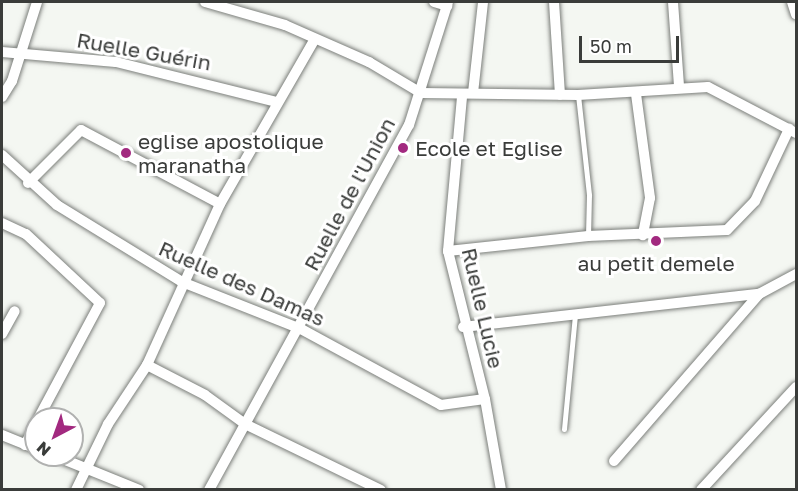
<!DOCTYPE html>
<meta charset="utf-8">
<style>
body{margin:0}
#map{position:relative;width:798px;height:491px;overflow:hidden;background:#f4f7f2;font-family:"Golos Text",sans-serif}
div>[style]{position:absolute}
.roads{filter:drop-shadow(0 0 2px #7c7f7b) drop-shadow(0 0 2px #7c7f7b)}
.lane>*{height:5px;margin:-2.5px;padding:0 2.5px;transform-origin:2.5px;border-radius:2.5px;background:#fff}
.street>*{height:10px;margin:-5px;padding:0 5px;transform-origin:5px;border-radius:5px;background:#fff}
.dots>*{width:16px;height:16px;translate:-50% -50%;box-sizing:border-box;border:3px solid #fff;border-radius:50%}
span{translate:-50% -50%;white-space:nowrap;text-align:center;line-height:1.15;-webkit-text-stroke:6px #fff;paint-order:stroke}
.street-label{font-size:21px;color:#3a3c3a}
.poi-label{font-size:21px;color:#3a3c3a}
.left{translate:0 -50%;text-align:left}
.frame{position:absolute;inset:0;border:3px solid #3a3c3a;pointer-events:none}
.north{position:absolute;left:24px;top:407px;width:60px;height:60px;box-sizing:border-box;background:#fff;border:2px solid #b0b1b0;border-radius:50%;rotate:221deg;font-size:16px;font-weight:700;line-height:24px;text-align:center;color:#3a3c3a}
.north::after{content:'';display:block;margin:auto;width:21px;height:27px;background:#a2297f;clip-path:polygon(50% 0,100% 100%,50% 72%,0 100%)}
.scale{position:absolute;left:579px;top:36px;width:100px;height:27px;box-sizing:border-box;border:3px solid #3a3c3a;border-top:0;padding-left:8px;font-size:18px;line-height:21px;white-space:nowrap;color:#3a3c3a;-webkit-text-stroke:4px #fff;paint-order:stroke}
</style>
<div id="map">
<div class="roads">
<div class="lane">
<div style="left:578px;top:95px;width:101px;rotate:83.7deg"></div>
<div style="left:589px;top:195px;width:41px;rotate:91.4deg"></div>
<div style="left:564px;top:429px;width:115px;rotate:-84.5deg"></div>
</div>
<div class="street">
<div style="left:205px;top:2px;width:83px;rotate:16deg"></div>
<div style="left:285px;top:25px;width:92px;rotate:23.8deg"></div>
<div style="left:369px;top:62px;width:61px;rotate:30.8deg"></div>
<div style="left:421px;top:93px;width:157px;rotate:0.7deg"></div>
<div style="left:578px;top:95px;width:130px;rotate:-3.5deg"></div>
<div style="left:708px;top:87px;width:99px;rotate:27.6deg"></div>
<div style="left:434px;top:2px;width:14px;rotate:17deg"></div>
<div style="left:554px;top:2px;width:93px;rotate:86.3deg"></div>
<div style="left:673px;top:2px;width:83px;rotate:85.9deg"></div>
<div style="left:792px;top:2px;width:13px;rotate:72deg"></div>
<div style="left:2px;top:52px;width:114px;rotate:5deg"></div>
<div style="left:116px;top:62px;width:165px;rotate:14deg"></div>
<div style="left:473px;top:93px;width:92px;rotate:-83.7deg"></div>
<div style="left:636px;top:94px;width:105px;rotate:82.3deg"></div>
<div style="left:650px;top:198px;width:38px;rotate:101deg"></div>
<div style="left:2px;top:97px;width:19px;rotate:-58deg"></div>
<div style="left:12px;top:81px;width:83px;rotate:-72.4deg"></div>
<div style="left:462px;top:97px;width:155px;rotate:95.2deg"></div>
<div style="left:448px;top:251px;width:153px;rotate:76deg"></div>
<div style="left:485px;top:399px;width:92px;rotate:80deg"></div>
<div style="left:2px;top:155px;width:74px;rotate:42.3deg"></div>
<div style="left:57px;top:205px;width:147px;rotate:31.6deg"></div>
<div style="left:182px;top:282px;width:128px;rotate:21.6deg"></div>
<div style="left:301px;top:329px;width:159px;rotate:28.5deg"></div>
<div style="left:441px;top:405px;width:44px;rotate:-7.8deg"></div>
<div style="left:28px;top:183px;width:75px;rotate:-45deg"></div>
<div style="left:81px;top:130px;width:157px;rotate:28deg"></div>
<div style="left:2px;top:223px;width:26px;rotate:25deg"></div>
<div style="left:26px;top:234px;width:101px;rotate:43deg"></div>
<div style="left:100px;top:303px;width:132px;rotate:118.1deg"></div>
<div style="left:448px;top:251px;width:141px;rotate:-6.1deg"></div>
<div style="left:588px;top:236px;width:139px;rotate:-2.5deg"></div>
<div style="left:727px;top:230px;width:40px;rotate:-46deg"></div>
<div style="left:755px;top:201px;width:80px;rotate:-64.7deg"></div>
<div style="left:463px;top:327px;width:298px;rotate:-6.4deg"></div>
<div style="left:759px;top:294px;width:42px;rotate:-28.4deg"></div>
<div style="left:2px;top:334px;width:26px;rotate:-61deg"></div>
<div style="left:147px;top:365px;width:65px;rotate:27.3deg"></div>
<div style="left:205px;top:395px;width:49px;rotate:35.9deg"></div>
<div style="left:245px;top:424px;width:151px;rotate:25.9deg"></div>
<div style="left:2px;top:435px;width:37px;rotate:22deg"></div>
<div style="left:25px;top:445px;width:25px;rotate:-63deg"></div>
<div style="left:53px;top:455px;width:93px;rotate:22.1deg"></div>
<div style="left:614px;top:461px;width:221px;rotate:-49deg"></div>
<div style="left:76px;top:490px;width:73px;rotate:-64.1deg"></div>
<div style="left:108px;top:424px;width:71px;rotate:-56.5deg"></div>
<div style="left:147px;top:365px;width:177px;rotate:-65.6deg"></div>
<div style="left:220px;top:204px;width:190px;rotate:-60.1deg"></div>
<div style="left:209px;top:490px;width:416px;rotate:-61.3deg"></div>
<div style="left:409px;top:125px;width:129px;rotate:-72.4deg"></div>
<div style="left:701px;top:490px;width:140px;rotate:-47.3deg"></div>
</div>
</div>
<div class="dots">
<div style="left:403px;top:148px;background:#a2297f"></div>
<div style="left:126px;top:153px;background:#a2297f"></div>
<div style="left:656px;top:241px;background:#a2297f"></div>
</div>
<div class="street-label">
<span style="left:144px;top:51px;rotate:10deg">Ruelle Guérin</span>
<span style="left:349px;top:194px;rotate:-62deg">Ruelle de l'Union</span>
<span style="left:242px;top:283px;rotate:24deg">Ruelle des Damas</span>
<span style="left:483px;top:308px;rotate:77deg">Ruelle Lucie</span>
</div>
<div class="poi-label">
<span class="left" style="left:138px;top:153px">eglise apostolique<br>maranatha</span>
<span class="left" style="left:415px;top:148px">Ecole et Eglise</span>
<span style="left:656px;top:263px">au petit demele</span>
</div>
<div class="frame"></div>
<div class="north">N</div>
<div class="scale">50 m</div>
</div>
